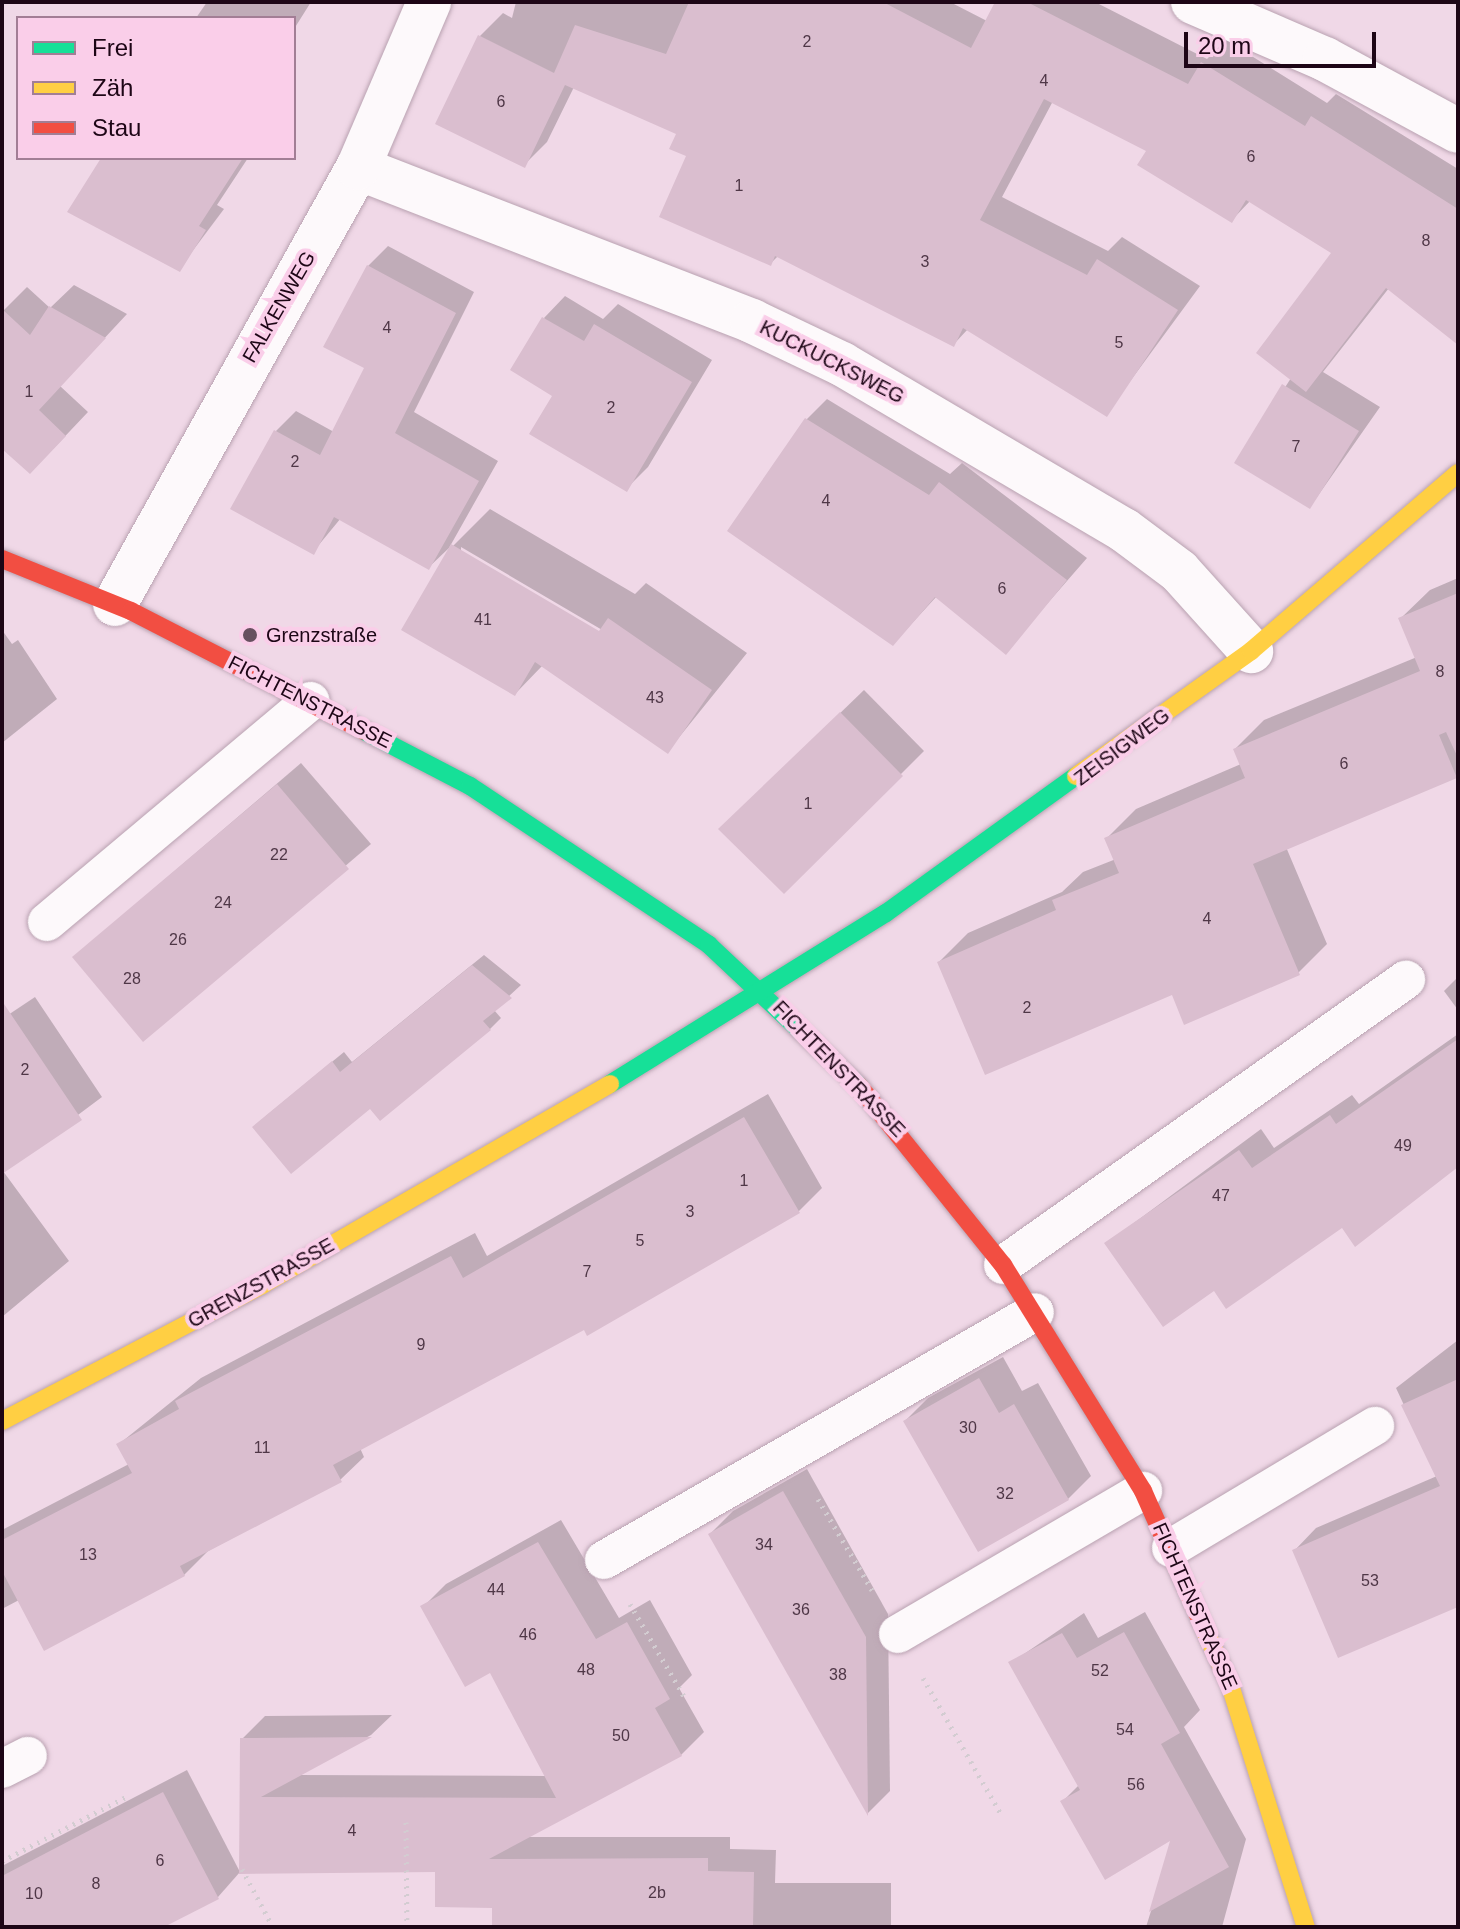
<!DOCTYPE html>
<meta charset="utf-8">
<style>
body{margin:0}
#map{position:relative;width:1460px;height:1929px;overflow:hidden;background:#f0d8e7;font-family:Arial,sans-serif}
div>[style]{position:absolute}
.shadow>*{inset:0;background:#0003}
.building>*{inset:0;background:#dabecf}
.path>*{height:5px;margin-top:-2.5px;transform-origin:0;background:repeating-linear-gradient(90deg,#d3ccd1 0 2px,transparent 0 8px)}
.roads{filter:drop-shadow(0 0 2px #b9a2b1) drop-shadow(0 0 2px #b9a2b1)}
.lane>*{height:38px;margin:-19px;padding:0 19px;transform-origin:19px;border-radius:19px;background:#fdf9fb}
.street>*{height:44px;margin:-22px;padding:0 22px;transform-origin:22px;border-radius:22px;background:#fdf9fb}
.fast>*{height:18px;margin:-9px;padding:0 9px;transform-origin:9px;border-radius:9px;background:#16e098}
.slow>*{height:18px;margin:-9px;padding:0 9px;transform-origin:9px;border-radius:9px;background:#ffcf43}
.jam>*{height:18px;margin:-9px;padding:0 9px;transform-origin:9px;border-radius:9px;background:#f24e42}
.dots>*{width:22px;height:22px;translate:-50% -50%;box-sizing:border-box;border:4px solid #facee9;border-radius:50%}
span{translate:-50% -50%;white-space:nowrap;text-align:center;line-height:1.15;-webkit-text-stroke:8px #facee9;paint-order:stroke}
.number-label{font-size:16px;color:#4f3747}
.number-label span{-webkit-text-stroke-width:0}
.street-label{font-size:20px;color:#1d0616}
.poi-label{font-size:20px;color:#1d0616}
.left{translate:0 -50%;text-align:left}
.frame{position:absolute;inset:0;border:4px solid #1d0616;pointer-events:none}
.legend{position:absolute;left:16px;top:16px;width:280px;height:144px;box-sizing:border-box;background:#facee9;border:2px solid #a27e95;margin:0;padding:10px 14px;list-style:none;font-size:24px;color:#1d0616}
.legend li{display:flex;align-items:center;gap:16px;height:40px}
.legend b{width:40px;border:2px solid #a27e95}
.scale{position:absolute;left:1184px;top:32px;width:192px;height:36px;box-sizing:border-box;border:4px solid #1d0616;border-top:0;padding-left:10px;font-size:24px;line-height:28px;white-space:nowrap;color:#1d0616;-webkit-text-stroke:6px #facee9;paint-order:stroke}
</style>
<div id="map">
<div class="shadow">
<div style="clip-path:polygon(207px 2px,311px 2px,294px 29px,294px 18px,196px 18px)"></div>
<div style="clip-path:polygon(516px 2px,950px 2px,987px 21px,997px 2px,1095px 2px,1207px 59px,1226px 40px,1327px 103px,1336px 94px,1458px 169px,1458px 323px,1389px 288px,1323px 372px,1380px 407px,1310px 507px,1237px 462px,1291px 378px,1334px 253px,1251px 200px,1231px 221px,1149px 150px,1053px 101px,1002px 197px,1108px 251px,1122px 237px,1200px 286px,1106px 414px,968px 329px,954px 344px,778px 256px,771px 263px,678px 133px,574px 87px,547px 142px,524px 165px,479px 37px,503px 13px,512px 18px)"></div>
<div style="clip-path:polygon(105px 158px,248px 158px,217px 205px,224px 209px,179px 269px)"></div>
<div style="clip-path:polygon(388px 246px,474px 292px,414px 412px,498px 461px,449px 548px,428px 568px,341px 518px,313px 552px,276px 431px,296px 411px,334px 432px,366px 367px,368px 266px)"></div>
<div style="clip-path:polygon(74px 285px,127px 314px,60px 386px,88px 412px,53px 449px,2px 446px,2px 312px,27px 287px,50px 308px)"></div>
<div style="clip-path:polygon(565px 296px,603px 319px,618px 304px,712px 360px,648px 467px,626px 489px,544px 318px)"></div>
<div style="clip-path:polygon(827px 399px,950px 474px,962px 463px,1087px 558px,1005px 652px,937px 596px,893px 644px,806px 420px)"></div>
<div style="clip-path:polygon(evenodd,490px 509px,635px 594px,646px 583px,747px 653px,668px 751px,543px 665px,515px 694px,453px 546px,490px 509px,461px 547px,609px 634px,607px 637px,461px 552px,461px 547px)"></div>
<div style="clip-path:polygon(1458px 578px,1458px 775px,1286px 847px,1327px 944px,1298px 973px,1173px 992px,939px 962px,968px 933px,1062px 892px,1083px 872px,1116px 859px,1107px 838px,1136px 809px,1241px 764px,1235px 749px,1264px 720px,1417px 657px,1401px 618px,1430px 590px)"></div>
<div style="clip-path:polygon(2px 630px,12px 644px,18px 640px,57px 699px,2px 743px)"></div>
<div style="clip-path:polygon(864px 690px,924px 751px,784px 891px,744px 806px)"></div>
<div style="clip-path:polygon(301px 763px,371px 844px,143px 1039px,74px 957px)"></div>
<div style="clip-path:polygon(484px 955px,521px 985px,494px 1010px,501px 1018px,490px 1029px,371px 1106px,266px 1116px,344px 1052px,352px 1062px)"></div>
<div style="clip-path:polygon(1458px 977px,1458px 1010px,1444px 991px)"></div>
<div style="clip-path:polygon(35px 997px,102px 1097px,3px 1171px,69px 1261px,2px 1317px,2px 1019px)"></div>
<div style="clip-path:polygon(1458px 1034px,1458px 1164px,1356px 1244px,1342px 1225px,1215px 1289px,1107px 1243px,1261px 1129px,1274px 1148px,1352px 1095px,1359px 1104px)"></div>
<div style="clip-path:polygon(768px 1094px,822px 1188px,798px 1212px,360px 1448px,364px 1457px,340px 1480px,208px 1551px,184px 1575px,19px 1600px,2px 1609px,2px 1530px,129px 1464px,119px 1444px,201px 1378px,475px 1233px,487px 1256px)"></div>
<div style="clip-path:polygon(1458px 1340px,1458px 1599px,1294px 1551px,1316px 1528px,1437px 1476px,1396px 1388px)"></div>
<div style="clip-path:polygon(1003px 1357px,1022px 1391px,1038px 1383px,1091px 1476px,1068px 1499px,905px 1421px,928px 1398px)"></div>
<div style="clip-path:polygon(807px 1469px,888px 1614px,890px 1791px,868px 1813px,710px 1534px,733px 1511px)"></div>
<div style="clip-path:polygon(561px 1520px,619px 1618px,650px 1600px,692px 1675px,679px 1688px,704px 1732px,681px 1755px,527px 1837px,730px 1837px,730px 1849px,776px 1850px,775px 1883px,891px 1883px,891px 1927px,494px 1927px,494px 1906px,437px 1870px,241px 1872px,242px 1739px,265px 1716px,392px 1715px,371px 1735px,297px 1775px,546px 1776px,491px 1671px,423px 1607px,446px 1584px)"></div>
<div style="clip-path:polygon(1145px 1612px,1200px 1710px,1184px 1727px,1246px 1839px,1222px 1927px,1146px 1927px,1174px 1837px,1062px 1802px,1079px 1785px,1011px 1663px,1084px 1613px,1098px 1638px)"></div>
<div style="clip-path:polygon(187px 1770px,240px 1872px,218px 1897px,160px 1927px,2px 1927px,2px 1866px)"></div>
</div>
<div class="building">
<div style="clip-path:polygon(689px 2px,883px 2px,971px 48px,995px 2px,1027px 2px,1188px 84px,1201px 62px,1305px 126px,1311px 116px,1458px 209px,1458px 345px,1386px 288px,1306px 392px,1256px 353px,1331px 253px,1246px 200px,1232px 223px,1137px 165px,1146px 151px,1044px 99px,980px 220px,1087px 275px,1097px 259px,1178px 310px,1107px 417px,963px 328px,954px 347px,775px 256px,771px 266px,659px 217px,686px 156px,669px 149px,676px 134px,565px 85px,525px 168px,435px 124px,478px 35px,554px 73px,575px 25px,666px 54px)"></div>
<div style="clip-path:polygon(101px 158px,243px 158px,199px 226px,206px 230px,180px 272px,67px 212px)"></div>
<div style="clip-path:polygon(367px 265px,456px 313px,395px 433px,479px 481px,429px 570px,334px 517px,314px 555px,230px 509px,274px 430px,320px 455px,364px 368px,323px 347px)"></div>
<div style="clip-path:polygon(49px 306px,106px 338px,39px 410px,66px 436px,30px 474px,2px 449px,2px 309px,30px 335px)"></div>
<div style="clip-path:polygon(542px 317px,584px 341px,594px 324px,692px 382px,627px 492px,529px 434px,552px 396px,510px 370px)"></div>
<div style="clip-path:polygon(1282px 384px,1359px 431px,1310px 509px,1234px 463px)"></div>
<div style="clip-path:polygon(805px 418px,929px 495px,939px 482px,1067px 580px,1006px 655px,935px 597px,893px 646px,727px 531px)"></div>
<div style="clip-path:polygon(451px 544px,599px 631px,608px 618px,712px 690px,668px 754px,535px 662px,515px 696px,401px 630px)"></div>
<div style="clip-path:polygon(1458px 593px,1458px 758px,1446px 732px,1439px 735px,1457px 778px,1253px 864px,1300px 975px,1184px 1025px,1172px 995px,985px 1075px,937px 962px,1056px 910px,1052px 900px,1119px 873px,1104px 838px,1245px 778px,1233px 749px,1420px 671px,1398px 618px)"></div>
<div style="clip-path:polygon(840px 712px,903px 776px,784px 894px,718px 829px)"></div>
<div style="clip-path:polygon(277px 784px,349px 869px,143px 1042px,72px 957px)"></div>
<div style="clip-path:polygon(472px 965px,512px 998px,483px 1021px,491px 1030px,380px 1121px,370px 1109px,291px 1174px,252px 1127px,332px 1061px,340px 1072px)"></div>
<div style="clip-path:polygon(2px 1001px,82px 1120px,2px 1174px)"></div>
<div style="clip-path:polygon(1458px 1039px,1458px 1167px,1355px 1247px,1342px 1228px,1226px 1309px,1214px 1291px,1163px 1327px,1104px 1243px,1239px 1150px,1252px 1168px,1330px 1115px,1336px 1124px)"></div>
<div style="clip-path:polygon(744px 1117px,800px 1213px,587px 1336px,584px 1330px,333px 1465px,342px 1482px,180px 1566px,185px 1576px,44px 1651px,2px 1571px,2px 1540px,132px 1473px,116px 1444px,179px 1409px,175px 1401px,451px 1256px,463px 1278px)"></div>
<div style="clip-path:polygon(979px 1378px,999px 1413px,1014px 1404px,1069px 1500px,978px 1552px,903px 1421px)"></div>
<div style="clip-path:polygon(1458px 1379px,1458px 1607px,1338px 1658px,1292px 1550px,1440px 1486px,1401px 1405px)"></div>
<div style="clip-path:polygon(783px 1491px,866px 1637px,868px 1816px,708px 1534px)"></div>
<div style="clip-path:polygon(538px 1542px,596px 1639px,627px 1622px,670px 1699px,655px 1708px,682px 1756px,489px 1859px,708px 1858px,708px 1871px,754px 1872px,753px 1927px,492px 1927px,492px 1908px,435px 1907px,435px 1872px,239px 1874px,240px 1738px,372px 1737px,261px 1797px,556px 1798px,490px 1673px,465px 1687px,420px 1606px)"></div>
<div style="clip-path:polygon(1124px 1632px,1180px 1733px,1161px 1744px,1229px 1867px,1149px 1912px,1170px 1841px,1105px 1880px,1060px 1801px,1080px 1790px,1008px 1662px,1062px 1633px,1077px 1658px)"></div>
<div style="clip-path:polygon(163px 1792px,219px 1899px,164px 1927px,2px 1927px,2px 1876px)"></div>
</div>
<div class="path">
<div style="left:818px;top:1499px;width:106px;rotate:59.3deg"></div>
<div style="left:630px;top:1604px;width:111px;rotate:59.7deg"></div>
<div style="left:923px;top:1678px;width:159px;rotate:60.2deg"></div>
<div style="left:406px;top:1822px;width:105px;rotate:89.5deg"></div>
<div style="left:2px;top:1861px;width:140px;rotate:-27.3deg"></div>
<div style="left:242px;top:1869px;width:66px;rotate:61.9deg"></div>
</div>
<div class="roads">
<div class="lane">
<div style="left:47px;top:922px;width:344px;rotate:-40deg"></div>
<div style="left:1003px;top:1265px;width:494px;rotate:-35.3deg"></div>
<div style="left:1171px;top:1548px;width:238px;rotate:-30.9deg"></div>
<div style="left:604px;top:1560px;width:497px;rotate:-29.9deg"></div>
<div style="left:898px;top:1634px;width:284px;rotate:-30.3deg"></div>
<div style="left:2px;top:1769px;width:29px;rotate:-27deg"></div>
</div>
<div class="street">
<div style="left:1193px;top:2px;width:144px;rotate:23.4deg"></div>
<div style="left:1325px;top:59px;width:151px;rotate:28.4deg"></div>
<div style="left:358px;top:168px;width:423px;rotate:21.2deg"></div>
<div style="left:752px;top:321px;width:100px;rotate:25.5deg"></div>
<div style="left:842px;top:364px;width:327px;rotate:30.5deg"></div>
<div style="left:1124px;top:530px;width:69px;rotate:36.7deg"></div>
<div style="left:1179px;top:571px;width:108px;rotate:48deg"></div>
<div style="left:115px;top:604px;width:499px;rotate:-60.9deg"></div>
<div style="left:358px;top:168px;width:181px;rotate:-66.8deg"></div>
</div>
<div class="fast">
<div style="left:364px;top:731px;width:119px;rotate:27.4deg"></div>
<div style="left:470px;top:786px;width:287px;rotate:33.6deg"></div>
<div style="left:709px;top:945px;width:206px;rotate:43.2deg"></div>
<div style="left:610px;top:1084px;width:325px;rotate:-31.8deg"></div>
<div style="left:886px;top:913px;width:234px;rotate:-35.8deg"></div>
</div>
<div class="slow">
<div style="left:1076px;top:776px;width:215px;rotate:-35.5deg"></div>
<div style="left:1251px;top:651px;width:273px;rotate:-40.7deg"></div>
<div style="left:2px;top:1421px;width:293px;rotate:-27.6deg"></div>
<div style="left:262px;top:1285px;width:402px;rotate:-30deg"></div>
<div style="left:1204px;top:1628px;width:63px;rotate:65.5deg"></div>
<div style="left:1230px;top:1685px;width:254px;rotate:72.6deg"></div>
</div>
<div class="jam">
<div style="left:2px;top:559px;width:139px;rotate:22deg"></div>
<div style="left:131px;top:611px;width:262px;rotate:27.2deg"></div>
<div style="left:859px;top:1086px;width:230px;rotate:51.2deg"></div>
<div style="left:1003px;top:1265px;width:266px;rotate:58.2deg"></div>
<div style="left:1143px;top:1491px;width:150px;rotate:66deg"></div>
</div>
</div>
<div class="dots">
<div style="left:250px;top:635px;background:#67505f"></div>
</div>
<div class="number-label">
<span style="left:807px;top:42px">2</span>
<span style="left:1044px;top:81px">4</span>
<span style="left:501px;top:102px">6</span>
<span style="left:1251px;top:157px">6</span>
<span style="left:739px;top:186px">1</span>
<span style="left:1426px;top:241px">8</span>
<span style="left:925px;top:262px">3</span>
<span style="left:387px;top:328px">4</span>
<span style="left:1119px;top:343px">5</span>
<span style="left:29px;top:392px">1</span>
<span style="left:611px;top:408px">2</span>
<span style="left:1296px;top:447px">7</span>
<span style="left:295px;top:462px">2</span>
<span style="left:826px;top:501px">4</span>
<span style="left:1002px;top:589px">6</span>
<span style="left:483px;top:620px">41</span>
<span style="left:1440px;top:672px">8</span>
<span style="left:655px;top:698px">43</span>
<span style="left:1344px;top:764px">6</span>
<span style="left:808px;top:804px">1</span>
<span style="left:279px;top:855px">22</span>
<span style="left:223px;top:903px">24</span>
<span style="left:1207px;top:919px">4</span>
<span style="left:178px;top:940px">26</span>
<span style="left:132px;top:979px">28</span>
<span style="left:1027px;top:1008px">2</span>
<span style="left:25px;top:1070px">2</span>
<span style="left:1403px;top:1146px">49</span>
<span style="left:744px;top:1181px">1</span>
<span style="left:1221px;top:1196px">47</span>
<span style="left:690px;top:1212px">3</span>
<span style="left:640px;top:1241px">5</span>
<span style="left:587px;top:1272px">7</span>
<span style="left:421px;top:1345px">9</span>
<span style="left:968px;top:1428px">30</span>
<span style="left:262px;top:1448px">11</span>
<span style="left:1005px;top:1494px">32</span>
<span style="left:764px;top:1545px">34</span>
<span style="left:88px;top:1555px">13</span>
<span style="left:1370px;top:1581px">53</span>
<span style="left:496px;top:1590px">44</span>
<span style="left:801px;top:1610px">36</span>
<span style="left:528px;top:1635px">46</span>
<span style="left:586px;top:1670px">48</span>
<span style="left:1100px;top:1671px">52</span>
<span style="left:838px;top:1675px">38</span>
<span style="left:1125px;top:1730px">54</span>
<span style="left:621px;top:1736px">50</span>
<span style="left:1136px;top:1785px">56</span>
<span style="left:352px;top:1831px">4</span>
<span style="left:160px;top:1861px">6</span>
<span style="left:96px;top:1884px">8</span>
<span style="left:657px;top:1893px">2b</span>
<span style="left:34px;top:1894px">10</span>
</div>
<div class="street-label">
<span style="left:279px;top:307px;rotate:-60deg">FALKENWEG</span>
<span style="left:832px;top:362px;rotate:27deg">KUCKUCKSWEG</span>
<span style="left:310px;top:702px;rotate:27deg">FICHTENSTRASSE</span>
<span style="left:1122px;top:747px;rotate:-37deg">ZEISIGWEG</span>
<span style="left:839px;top:1069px;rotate:46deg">FICHTENSTRASSE</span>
<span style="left:261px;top:1283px;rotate:-29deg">GRENZSTRASSE</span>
<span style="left:1195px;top:1606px;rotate:66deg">FICHTENSTRASSE</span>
</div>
<div class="poi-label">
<span class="left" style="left:266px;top:635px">Grenzstraße</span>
</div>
<div class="frame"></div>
<ul class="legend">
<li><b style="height:10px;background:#16e098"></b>Frei</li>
<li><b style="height:10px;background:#ffcf43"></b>Zäh</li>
<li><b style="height:10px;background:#f24e42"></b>Stau</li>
</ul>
<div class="scale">20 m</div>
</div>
